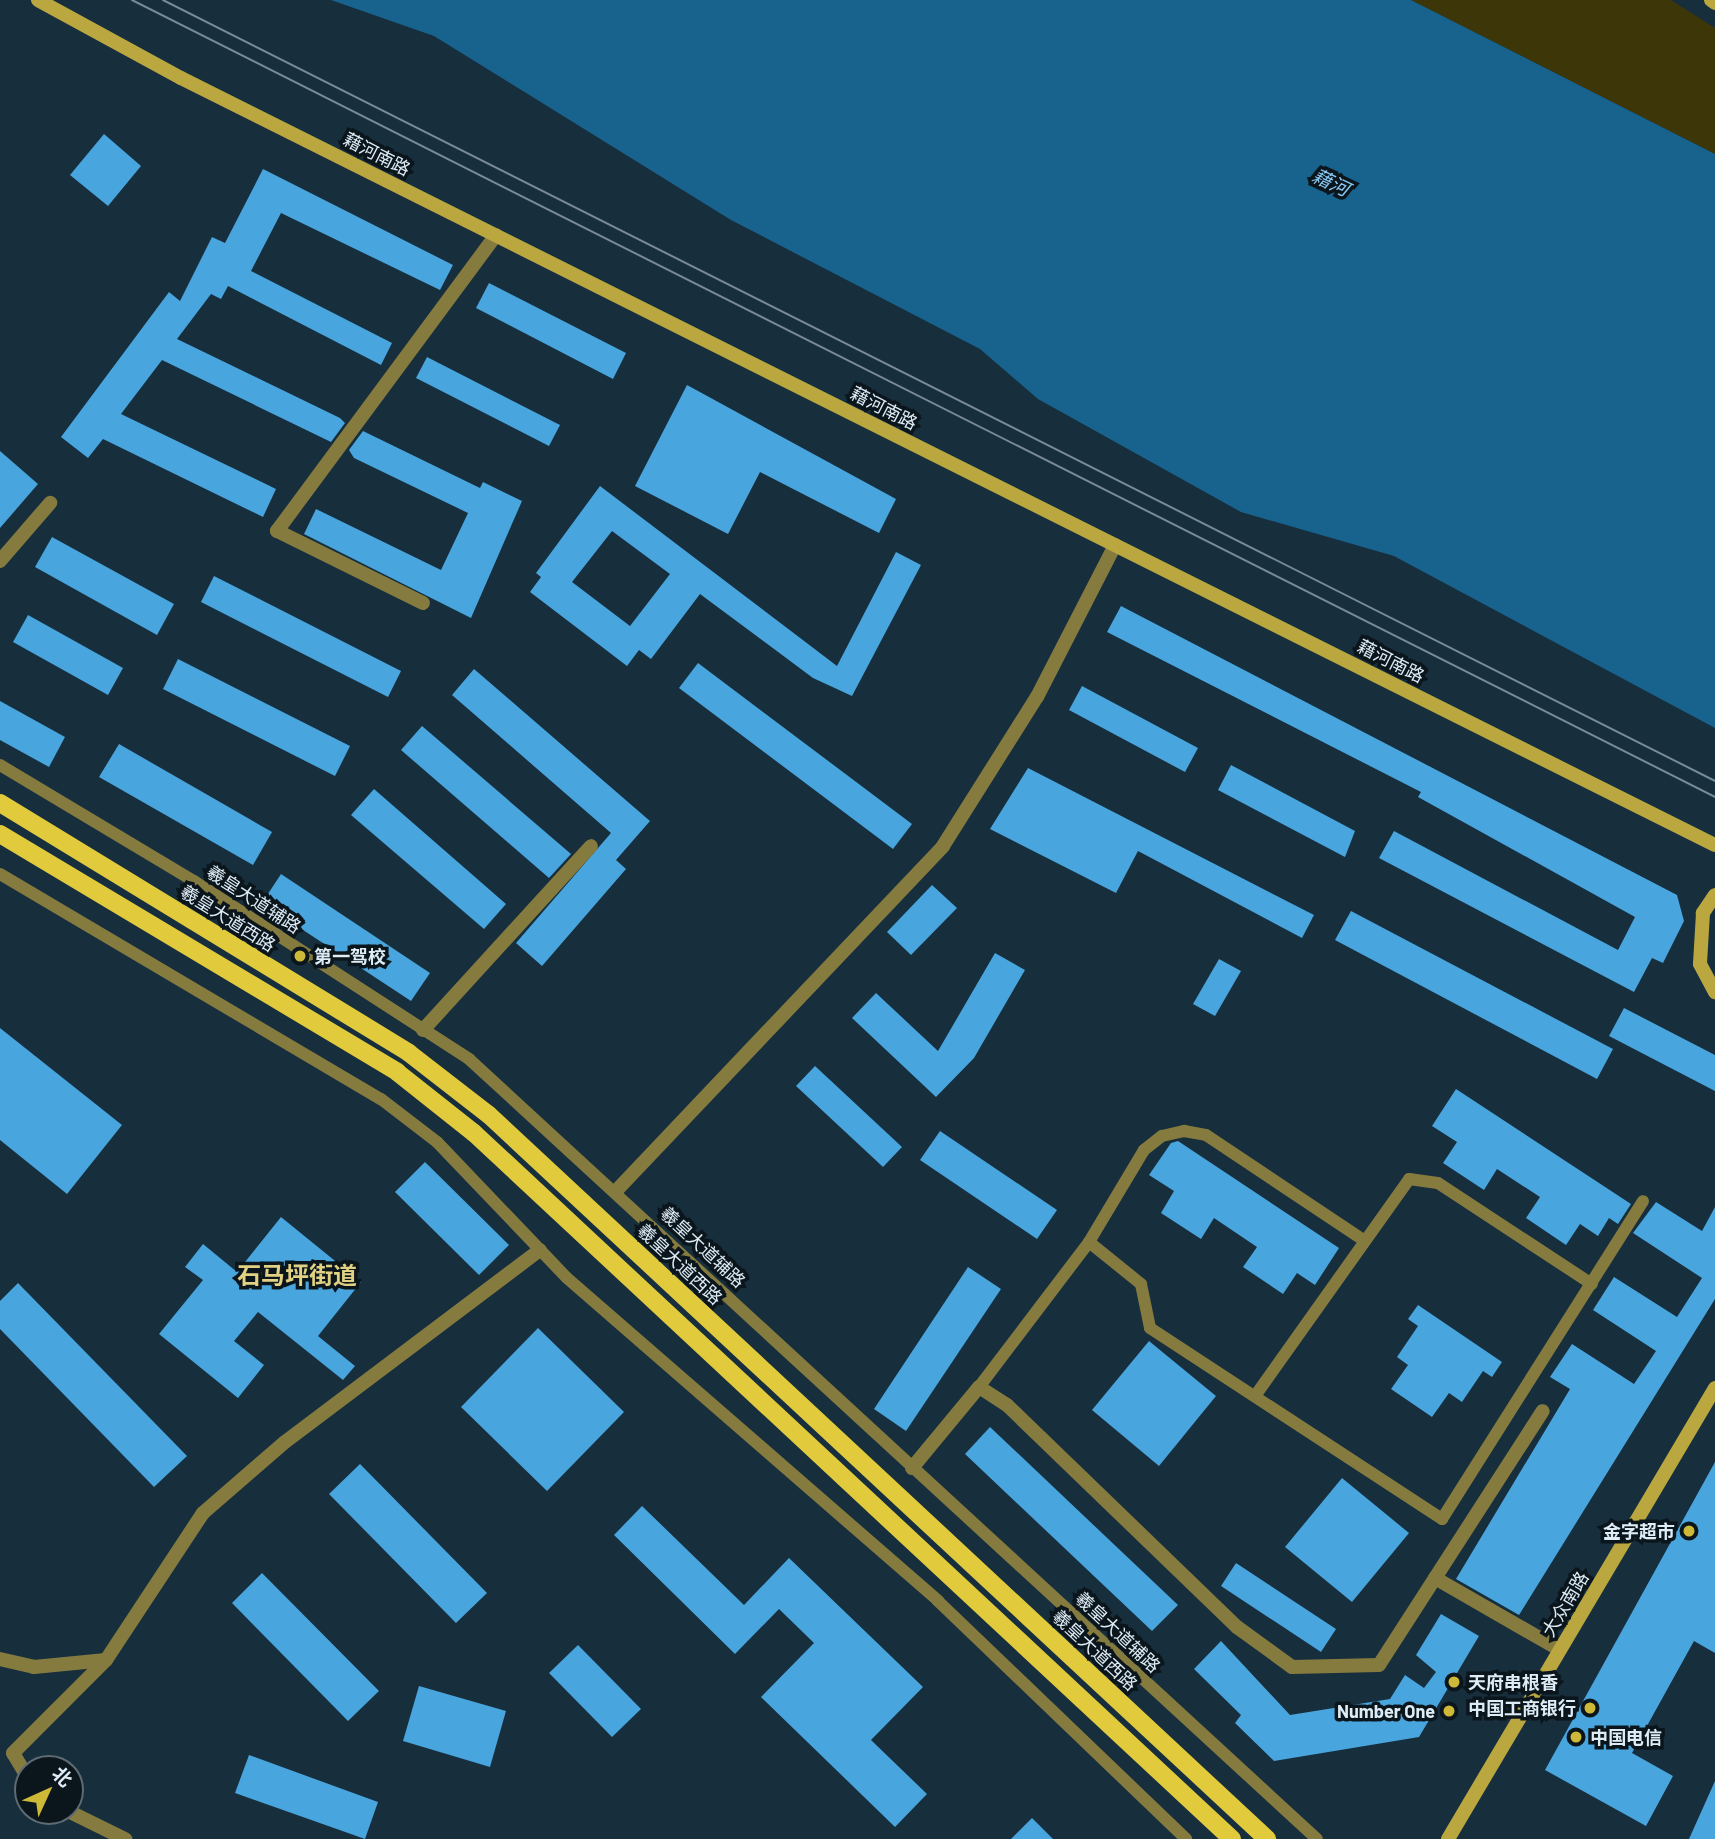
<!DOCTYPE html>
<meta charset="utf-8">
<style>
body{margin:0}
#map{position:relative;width:1715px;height:1839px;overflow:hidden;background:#172e3d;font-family:Barlow,"Noto Sans SC",sans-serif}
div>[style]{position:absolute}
.green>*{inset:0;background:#3d3609}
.water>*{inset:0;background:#18638e}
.building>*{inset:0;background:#48a5de}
.service>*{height:12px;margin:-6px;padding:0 6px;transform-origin:6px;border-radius:6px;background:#867b3f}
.minor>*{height:14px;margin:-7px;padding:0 7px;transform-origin:7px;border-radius:7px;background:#867b3f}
.secondary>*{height:14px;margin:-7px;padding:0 7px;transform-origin:7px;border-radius:7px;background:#baa740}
.primary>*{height:18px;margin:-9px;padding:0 9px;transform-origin:9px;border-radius:9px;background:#e2ca3d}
.tram>*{height:2px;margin:-1px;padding:0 1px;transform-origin:1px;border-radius:1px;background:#788b97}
.dots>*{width:19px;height:19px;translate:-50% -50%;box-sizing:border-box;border:4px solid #0b151c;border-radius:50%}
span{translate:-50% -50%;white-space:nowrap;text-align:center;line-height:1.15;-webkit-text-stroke:7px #0b151c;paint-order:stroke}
.street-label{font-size:18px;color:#deecf6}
.poi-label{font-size:18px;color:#deecf6;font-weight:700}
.left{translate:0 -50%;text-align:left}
.right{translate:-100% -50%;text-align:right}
.water-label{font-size:19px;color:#88c9f5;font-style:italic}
.district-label{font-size:24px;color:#e0d183;font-weight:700}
.north{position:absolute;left:14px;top:1755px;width:70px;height:70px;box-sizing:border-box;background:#0b151c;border:2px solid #5f6b73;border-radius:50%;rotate:45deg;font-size:19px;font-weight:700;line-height:28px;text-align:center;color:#deecf6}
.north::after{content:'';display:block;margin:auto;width:24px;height:32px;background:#ceb837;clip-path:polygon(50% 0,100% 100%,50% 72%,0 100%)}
</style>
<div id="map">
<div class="green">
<div style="clip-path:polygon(1411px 0,1671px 0,1715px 28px,1715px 154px)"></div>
</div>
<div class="water">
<div style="clip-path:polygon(331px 0,1411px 0,1715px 154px,1715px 728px,1394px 556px,1241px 512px,1038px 399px,980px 349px,731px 220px,434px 36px)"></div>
</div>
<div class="building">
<div style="clip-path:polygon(104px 134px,141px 166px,108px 206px,70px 175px)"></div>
<div style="clip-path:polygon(263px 169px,453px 265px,440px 290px,281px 213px,251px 271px,392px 343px,381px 365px,228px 286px,221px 299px,211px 294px,177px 339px,340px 418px,345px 423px,331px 442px,162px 360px,121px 414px,276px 489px,263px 517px,103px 439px,88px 458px,61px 437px,169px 292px,180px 301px,212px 237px,225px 243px)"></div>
<div style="clip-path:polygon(489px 283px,626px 353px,613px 379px,476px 308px)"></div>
<div style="clip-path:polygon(427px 357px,560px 425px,549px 446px,416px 378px)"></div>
<div style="clip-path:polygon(687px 385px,896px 499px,879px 533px,760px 472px,728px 534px,635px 486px)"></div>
<div style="clip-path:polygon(363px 431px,480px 488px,483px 482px,522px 501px,471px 618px,304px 534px,316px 509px,441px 570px,468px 513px,354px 458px,349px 450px)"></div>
<div style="clip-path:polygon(0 451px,38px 484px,0 528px)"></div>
<div style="clip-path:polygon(evenodd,600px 486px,837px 666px,896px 552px,921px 565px,852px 696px,813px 678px,700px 594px,651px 659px,639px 650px,627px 666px,530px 592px,541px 577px,536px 573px,600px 486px,612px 531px,670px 574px,630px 626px,572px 582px,612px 531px)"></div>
<div style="clip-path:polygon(52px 537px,174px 604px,157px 635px,35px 567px)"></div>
<div style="clip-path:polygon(214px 576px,401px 671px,388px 697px,201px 602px)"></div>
<div style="clip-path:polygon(1121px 606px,1677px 895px,1684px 921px,1663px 963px,1652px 958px,1634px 992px,1379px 858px,1394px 831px,1618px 950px,1635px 917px,1418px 797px,1421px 792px,1107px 632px)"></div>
<div style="clip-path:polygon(28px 615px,123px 668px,108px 695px,13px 642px)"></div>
<div style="clip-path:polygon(178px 659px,350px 746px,335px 776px,163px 689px)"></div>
<div style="clip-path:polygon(698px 663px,912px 824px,893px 849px,679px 688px)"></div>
<div style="clip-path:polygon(474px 669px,650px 821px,616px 860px,626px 869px,542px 966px,516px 943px,611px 833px,452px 695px)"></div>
<div style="clip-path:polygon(1082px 686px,1198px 748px,1185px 772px,1069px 710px)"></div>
<div style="clip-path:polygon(0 701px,65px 737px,49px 767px,0 740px)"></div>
<div style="clip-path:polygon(422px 726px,571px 854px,549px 878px,401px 750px)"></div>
<div style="clip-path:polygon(119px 744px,272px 832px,253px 865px,99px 777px)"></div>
<div style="clip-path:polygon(1231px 765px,1355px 831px,1345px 857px,1218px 790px)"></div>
<div style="clip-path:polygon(1028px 768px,1314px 915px,1302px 938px,1138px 851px,1116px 893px,990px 829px)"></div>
<div style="clip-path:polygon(374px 789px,506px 904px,484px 929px,351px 815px)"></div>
<div style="clip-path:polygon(281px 874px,430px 973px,411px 1001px,262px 903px)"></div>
<div style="clip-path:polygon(932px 885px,957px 908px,911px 955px,887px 932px)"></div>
<div style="clip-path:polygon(1351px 911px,1613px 1049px,1597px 1079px,1335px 940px)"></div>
<div style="clip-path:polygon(995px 953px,1025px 970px,974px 1058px,936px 1097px,852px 1018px,876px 993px,938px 1051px)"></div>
<div style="clip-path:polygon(1219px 959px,1241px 971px,1215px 1016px,1193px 1004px)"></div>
<div style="clip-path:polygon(1624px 1008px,1715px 1055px,1715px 1091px,1609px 1036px)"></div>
<div style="clip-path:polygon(0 1028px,122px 1125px,67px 1194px,0 1140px)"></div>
<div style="clip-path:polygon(815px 1066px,902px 1147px,883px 1167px,796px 1086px)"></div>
<div style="clip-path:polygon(1456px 1089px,1631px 1204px,1618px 1224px,1609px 1218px,1598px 1236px,1580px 1224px,1566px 1245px,1526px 1218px,1540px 1197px,1497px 1169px,1484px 1190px,1443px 1163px,1457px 1142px,1432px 1126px)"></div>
<div style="clip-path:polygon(940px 1131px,1057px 1210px,1037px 1239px,920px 1160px)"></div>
<div style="clip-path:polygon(1178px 1141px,1339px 1248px,1315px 1285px,1297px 1273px,1283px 1294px,1243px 1267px,1257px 1247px,1214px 1218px,1201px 1239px,1161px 1213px,1174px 1191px,1149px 1175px,1171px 1143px)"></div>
<div style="clip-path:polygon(425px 1162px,509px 1245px,479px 1275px,395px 1192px)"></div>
<div style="clip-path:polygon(1656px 1202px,1702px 1231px,1715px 1207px,1715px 1299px,1519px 1615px,1456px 1579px,1570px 1389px,1550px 1377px,1572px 1344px,1634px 1384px,1656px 1351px,1593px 1310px,1614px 1277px,1677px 1317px,1702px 1278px,1633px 1233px)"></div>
<div style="clip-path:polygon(281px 1217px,361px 1282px,318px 1336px,355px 1366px,343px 1380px,258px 1312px,234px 1341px,264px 1365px,238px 1398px,159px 1334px,203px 1280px,185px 1267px,203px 1244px,237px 1272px)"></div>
<div style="clip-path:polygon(968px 1267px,1001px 1289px,906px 1431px,874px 1409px)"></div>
<div style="clip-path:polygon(18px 1283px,187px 1456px,154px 1487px,0 1329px,0 1301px)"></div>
<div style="clip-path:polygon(1418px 1305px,1502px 1362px,1492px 1377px,1483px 1371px,1462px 1402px,1449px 1393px,1432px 1417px,1391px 1389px,1408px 1365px,1397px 1357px,1418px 1326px,1408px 1319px)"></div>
<div style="clip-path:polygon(538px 1328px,624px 1412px,547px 1491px,461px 1407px)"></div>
<div style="clip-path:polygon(1149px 1341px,1216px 1396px,1159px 1466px,1092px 1410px)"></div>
<div style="clip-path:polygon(990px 1427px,1178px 1605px,1152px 1631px,965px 1454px)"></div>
<div style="clip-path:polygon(1715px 1462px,1715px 1653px,1694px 1641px,1632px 1753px,1673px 1776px,1646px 1826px,1545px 1770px)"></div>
<div style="clip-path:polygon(360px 1464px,487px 1593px,456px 1623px,329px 1494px)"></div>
<div style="clip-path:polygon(1342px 1478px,1409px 1533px,1352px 1602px,1285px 1547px)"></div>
<div style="clip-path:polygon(642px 1506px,744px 1605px,789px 1558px,923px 1687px,871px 1740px,927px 1794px,895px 1827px,761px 1697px,814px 1643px,779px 1609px,735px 1654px,614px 1535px)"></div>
<div style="clip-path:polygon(1236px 1563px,1336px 1629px,1321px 1652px,1221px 1586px)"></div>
<div style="clip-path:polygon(262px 1573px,379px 1691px,348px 1721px,232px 1603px)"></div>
<div style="clip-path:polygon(1441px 1614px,1479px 1636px,1419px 1737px,1274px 1761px,1235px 1723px,1241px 1715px,1194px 1669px,1221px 1641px,1290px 1715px,1390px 1699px,1405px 1675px,1424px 1688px,1436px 1672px,1416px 1655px)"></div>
<div style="clip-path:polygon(578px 1645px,641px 1709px,612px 1737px,549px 1673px)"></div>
<div style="clip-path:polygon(419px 1686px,506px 1711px,490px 1767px,403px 1741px)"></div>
<div style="clip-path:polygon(249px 1755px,378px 1802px,365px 1839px,235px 1793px)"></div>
<div style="clip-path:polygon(1715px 1781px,1715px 1839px,1689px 1839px)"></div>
<div style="clip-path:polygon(1032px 1818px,1053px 1839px,1011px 1839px)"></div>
</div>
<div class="service">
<div style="left:0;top:765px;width:226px;rotate:30.9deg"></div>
<div style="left:194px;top:881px;width:328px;rotate:32.9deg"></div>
<div style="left:469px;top:1059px;width:1152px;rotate:42.61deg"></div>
<div style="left:0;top:874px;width:442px;rotate:30.6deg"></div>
<div style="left:381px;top:1099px;width:71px;rotate:37.5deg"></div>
<div style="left:437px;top:1142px;width:188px;rotate:46.3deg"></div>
<div style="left:567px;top:1278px;width:492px;rotate:41deg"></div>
<div style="left:938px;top:1601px;width:344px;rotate:43.8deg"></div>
<div style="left:1089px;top:1242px;width:107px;rotate:-59.1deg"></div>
<div style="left:1144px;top:1150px;width:23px;rotate:-38deg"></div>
<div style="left:1162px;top:1136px;width:23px;rotate:-13deg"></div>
<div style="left:1184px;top:1131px;width:22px;rotate:10deg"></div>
<div style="left:1206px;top:1135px;width:191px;rotate:33.7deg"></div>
<div style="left:979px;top:1387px;width:182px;rotate:-52.8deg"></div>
<div style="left:1089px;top:1242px;width:67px;rotate:38.9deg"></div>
<div style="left:1141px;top:1284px;width:45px;rotate:78.4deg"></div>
<div style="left:1150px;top:1328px;width:349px;rotate:33.2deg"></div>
<div style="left:1442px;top:1519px;width:376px;rotate:-57.7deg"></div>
<div style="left:1255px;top:1396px;width:266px;rotate:-54.6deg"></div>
<div style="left:1409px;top:1179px;width:29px;rotate:8deg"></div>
<div style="left:1438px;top:1183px;width:184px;rotate:33.3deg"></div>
</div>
<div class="minor">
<div style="left:0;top:561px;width:77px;rotate:-49.2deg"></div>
<div style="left:423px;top:603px;width:163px;rotate:-153.7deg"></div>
<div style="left:277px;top:531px;width:368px;rotate:-53.5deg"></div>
<div style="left:423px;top:1030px;width:249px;rotate:-47.6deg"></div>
<div style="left:616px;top:1191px;width:475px;rotate:-46.5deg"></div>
<div style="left:943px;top:846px;width:176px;rotate:-57.8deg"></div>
<div style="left:1037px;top:697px;width:171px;rotate:-62.8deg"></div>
<div style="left:912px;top:1468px;width:105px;rotate:-50.4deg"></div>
<div style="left:979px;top:1387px;width:33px;rotate:33deg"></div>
<div style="left:1007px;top:1405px;width:320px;rotate:44deg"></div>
<div style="left:1237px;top:1627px;width:68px;rotate:36deg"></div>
<div style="left:1292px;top:1667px;width:87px;rotate:-1.3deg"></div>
<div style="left:1379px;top:1665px;width:302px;rotate:-57.2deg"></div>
<div style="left:1435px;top:1578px;width:144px;rotate:29.9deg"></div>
<div style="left:0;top:1659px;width:35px;rotate:13deg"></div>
<div style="left:34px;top:1667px;width:72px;rotate:-5.6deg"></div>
<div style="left:28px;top:1778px;width:29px;rotate:-121deg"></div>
<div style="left:13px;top:1753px;width:132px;rotate:-45deg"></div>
<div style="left:106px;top:1660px;width:176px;rotate:-56.6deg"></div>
<div style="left:203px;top:1513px;width:108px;rotate:-40.9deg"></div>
<div style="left:285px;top:1442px;width:319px;rotate:-37deg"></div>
<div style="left:68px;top:1811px;width:64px;rotate:26.2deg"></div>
</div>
<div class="secondary">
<div style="left:38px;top:0;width:163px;rotate:28.6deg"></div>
<div style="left:181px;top:78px;width:1715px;rotate:26.57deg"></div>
<div style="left:1711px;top:0;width:5px;rotate:37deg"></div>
<div style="left:1715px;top:895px;width:22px;rotate:124deg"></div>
<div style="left:1703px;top:913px;width:51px;rotate:93.4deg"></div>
<div style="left:1700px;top:964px;width:32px;rotate:62deg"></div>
<div style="left:1448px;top:1839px;width:524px;rotate:-59.37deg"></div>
</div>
<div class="primary">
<div style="left:0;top:803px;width:479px;rotate:31.4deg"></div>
<div style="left:409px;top:1053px;width:101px;rotate:37.8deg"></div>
<div style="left:489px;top:1115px;width:1063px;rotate:42.94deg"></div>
<div style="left:0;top:834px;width:463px;rotate:30.9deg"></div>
<div style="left:397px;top:1072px;width:98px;rotate:38.4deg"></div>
<div style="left:474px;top:1133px;width:1036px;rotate:42.97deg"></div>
</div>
<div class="tram">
<div style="left:132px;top:0;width:1772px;rotate:26.72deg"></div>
<div style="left:163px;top:0;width:1737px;rotate:26.71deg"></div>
</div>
<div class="dots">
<div style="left:300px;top:956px;background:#ceb837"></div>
<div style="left:1689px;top:1531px;background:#ceb837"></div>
<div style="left:1454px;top:1682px;background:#ceb837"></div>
<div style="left:1590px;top:1708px;background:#ceb837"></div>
<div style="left:1449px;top:1711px;background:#ceb837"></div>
<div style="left:1576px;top:1737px;background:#ceb837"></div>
</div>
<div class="street-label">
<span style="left:377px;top:154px;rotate:27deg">藉河南路</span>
<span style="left:884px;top:408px;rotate:27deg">藉河南路</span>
<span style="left:1391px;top:661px;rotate:27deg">藉河南路</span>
<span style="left:254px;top:899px;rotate:33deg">羲皇大道辅路</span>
<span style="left:228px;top:918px;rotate:32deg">羲皇大道西路</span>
<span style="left:703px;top:1247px;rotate:43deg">羲皇大道辅路</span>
<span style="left:680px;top:1264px;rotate:43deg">羲皇大道西路</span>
<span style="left:1565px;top:1604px;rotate:-59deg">大众南路</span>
<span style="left:1118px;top:1632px;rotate:43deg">羲皇大道辅路</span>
<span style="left:1095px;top:1650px;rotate:43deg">羲皇大道西路</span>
</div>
<div class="poi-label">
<span class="left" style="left:314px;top:956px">第一驾校</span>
<span class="right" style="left:1675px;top:1531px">金字超市</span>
<span class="left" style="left:1468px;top:1682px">天府串根香</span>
<span class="right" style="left:1576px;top:1708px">中国工商银行</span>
<span class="right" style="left:1435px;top:1711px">Number One</span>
<span class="left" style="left:1590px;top:1737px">中国电信</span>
</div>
<div class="water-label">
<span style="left:1331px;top:182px;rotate:25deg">藉河</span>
</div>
<div class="district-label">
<span style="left:297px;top:1275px">石马坪街道</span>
</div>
<div class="north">北</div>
</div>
